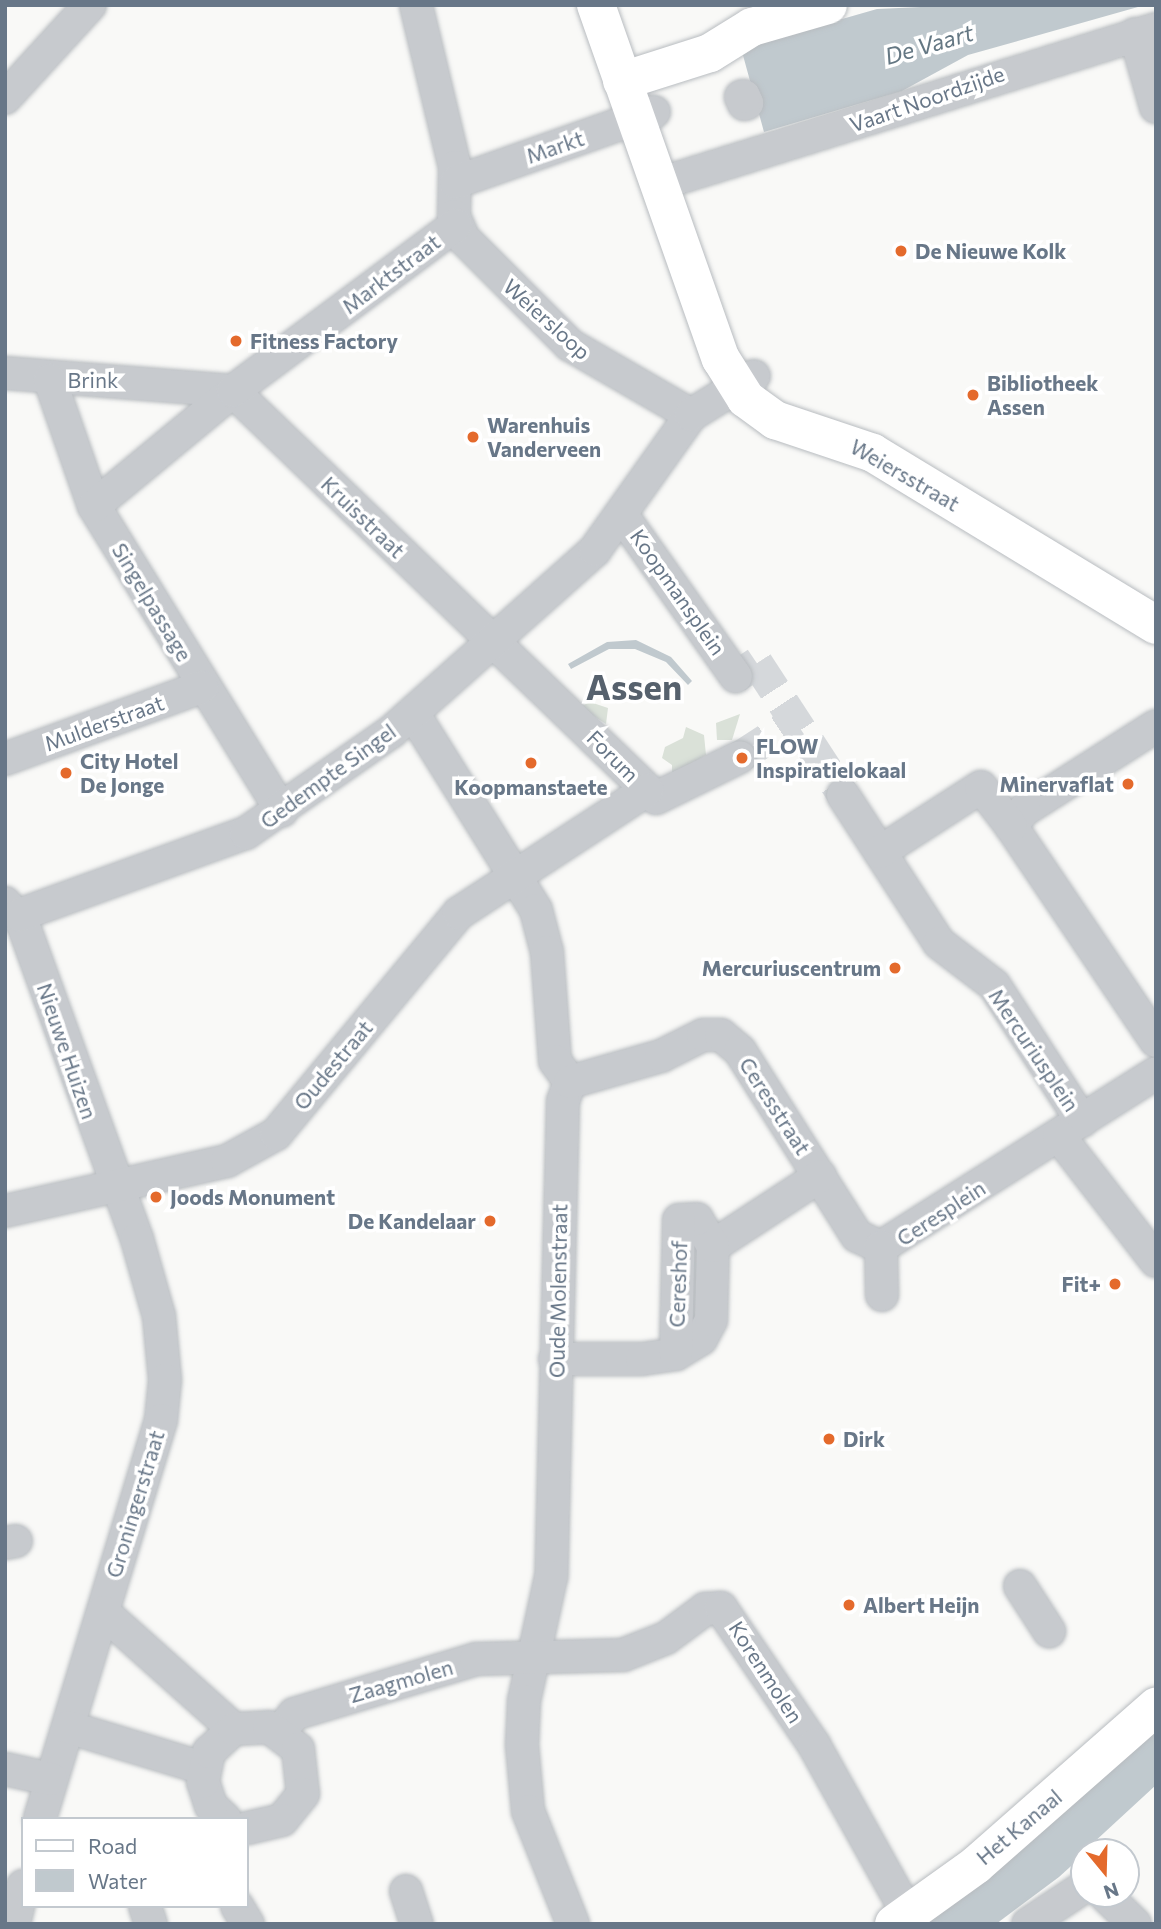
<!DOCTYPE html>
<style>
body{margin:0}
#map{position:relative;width:1161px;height:1929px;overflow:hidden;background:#f9f9f7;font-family:Commissioner,sans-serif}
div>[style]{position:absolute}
.green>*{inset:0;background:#dae1d8}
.water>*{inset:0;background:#c0c9ce}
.pier>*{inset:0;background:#f9f9f7}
.minor-tunnel>*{height:32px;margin-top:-16px;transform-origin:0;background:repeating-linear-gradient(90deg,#d5d8db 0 32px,transparent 0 48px)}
.roads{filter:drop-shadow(0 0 2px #b8bcc0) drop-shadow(0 0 2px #b8bcc0)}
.minor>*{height:32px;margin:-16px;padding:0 16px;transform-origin:16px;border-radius:16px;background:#c7cace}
.major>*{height:38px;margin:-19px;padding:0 19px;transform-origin:19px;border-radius:19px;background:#fff}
.dots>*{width:19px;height:19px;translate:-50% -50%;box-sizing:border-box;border:4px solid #fff;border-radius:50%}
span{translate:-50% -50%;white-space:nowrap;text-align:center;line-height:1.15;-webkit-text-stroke:7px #fff;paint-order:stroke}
.street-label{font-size:21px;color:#687788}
.poi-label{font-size:21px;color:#687788;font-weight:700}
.left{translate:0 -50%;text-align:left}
.right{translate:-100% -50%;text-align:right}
.water-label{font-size:23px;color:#647783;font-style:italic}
.town-label{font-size:35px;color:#56616d;font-weight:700}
.frame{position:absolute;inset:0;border:7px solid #687788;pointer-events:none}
.legend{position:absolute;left:21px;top:1817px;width:228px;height:91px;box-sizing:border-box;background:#fff;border:2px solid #c3c9cf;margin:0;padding:9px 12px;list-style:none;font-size:21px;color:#687788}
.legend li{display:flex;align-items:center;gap:14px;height:35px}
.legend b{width:35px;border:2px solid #c3c9cf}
.north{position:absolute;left:1070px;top:1838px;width:70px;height:70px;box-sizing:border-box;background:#fff;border:2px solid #c3c9cf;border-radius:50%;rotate:161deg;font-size:19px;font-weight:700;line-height:28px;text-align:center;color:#687788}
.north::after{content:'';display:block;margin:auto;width:24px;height:32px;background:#e46a2c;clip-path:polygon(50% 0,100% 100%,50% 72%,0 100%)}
</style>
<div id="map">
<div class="green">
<div style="clip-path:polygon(590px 702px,608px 708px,606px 724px,580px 707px)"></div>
<div style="clip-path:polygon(740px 714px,732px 740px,717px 740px,716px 723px)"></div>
<div style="clip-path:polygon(686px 727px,704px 735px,706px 755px,672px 775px,672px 765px,662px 758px,665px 747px,683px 738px)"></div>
</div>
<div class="water">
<div style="clip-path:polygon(964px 5px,1145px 5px,968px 55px,902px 91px,764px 132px,741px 48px,877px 9px)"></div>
<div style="clip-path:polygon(636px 640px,671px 657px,692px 681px,688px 685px,666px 662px,635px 649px,609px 649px,571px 669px,568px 664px,607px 642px)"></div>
<div style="clip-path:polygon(1156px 1727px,1156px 1789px,1059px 1877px,996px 1924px,920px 1924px)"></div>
</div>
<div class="pier">
<div style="clip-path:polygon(1156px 1785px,1156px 1794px,1092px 1852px,1084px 1852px,1083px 1860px,1079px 1856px)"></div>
</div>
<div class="minor-tunnel">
<div style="left:736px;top:677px;width:25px;rotate:-34deg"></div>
<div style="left:757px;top:663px;width:158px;rotate:56.9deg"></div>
<div style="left:740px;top:757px;width:66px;rotate:-33.2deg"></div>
</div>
<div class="roads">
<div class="minor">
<div style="left:416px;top:5px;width:167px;rotate:76.5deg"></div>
<div style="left:455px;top:167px;width:49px;rotate:91.2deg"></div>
<div style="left:454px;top:216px;width:25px;rotate:67deg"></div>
<div style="left:464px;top:239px;width:150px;rotate:45deg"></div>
<div style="left:570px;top:345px;width:140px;rotate:30deg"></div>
<div style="left:1135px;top:34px;width:76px;rotate:74deg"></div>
<div style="left:744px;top:96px;width:8px;rotate:67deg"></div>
<div style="left:747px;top:103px;width:3px;rotate:162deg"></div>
<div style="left:744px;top:104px;width:8px;rotate:-113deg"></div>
<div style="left:741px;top:97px;width:3px;rotate:-18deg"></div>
<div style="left:5px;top:98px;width:126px;rotate:-47.6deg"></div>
<div style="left:456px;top:182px;width:210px;rotate:-19.5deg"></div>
<div style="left:659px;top:184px;width:521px;rotate:-17.32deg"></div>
<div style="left:5px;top:373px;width:229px;rotate:4.5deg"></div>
<div style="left:50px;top:380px;width:133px;rotate:70.8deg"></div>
<div style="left:94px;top:506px;width:358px;rotate:58.4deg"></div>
<div style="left:233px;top:391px;width:587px;rotate:43.9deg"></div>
<div style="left:656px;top:798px;width:93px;rotate:-26deg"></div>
<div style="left:94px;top:506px;width:180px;rotate:-39.6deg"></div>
<div style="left:233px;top:391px;width:278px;rotate:-36.7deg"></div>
<div style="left:624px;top:518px;width:194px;rotate:54.8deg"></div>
<div style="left:413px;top:713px;width:232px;rotate:58deg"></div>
<div style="left:536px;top:910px;width:43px;rotate:75.3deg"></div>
<div style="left:547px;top:952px;width:109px;rotate:85.8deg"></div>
<div style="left:555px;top:1061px;width:26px;rotate:54deg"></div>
<div style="left:1156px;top:726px;width:156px;rotate:147.5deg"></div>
<div style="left:1024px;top:810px;width:21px;rotate:129deg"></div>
<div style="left:1011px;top:826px;width:259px;rotate:56deg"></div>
<div style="left:5px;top:759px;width:210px;rotate:-20.1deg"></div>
<div style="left:843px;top:795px;width:176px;rotate:57deg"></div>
<div style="left:939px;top:943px;width:69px;rotate:37.4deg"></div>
<div style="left:994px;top:985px;width:162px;rotate:57.1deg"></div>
<div style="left:880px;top:852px;width:120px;rotate:-32.8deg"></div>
<div style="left:981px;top:787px;width:49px;rotate:52.4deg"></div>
<div style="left:5px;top:903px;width:28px;rotate:49deg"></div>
<div style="left:23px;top:924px;width:335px;rotate:70.1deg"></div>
<div style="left:137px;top:1239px;width:80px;rotate:74.1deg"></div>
<div style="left:159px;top:1316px;width:64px;rotate:84.6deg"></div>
<div style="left:165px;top:1380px;width:40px;rotate:95.7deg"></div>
<div style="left:161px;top:1420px;width:417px;rotate:106.9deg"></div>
<div style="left:19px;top:915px;width:241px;rotate:-19.9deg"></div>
<div style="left:246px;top:833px;width:177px;rotate:-34.9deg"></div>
<div style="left:391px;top:732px;width:273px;rotate:-41.7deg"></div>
<div style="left:595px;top:550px;width:166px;rotate:-54.6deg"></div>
<div style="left:691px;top:415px;width:74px;rotate:-31.8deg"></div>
<div style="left:570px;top:1082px;width:20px;rotate:110deg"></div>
<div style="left:563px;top:1101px;width:476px;rotate:91.4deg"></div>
<div style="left:551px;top:1577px;width:127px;rotate:102.3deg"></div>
<div style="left:524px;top:1701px;width:44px;rotate:92.6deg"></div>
<div style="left:522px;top:1745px;width:66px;rotate:84.8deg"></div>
<div style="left:528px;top:1811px;width:122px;rotate:68.3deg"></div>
<div style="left:570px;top:1082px;width:95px;rotate:-15.9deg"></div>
<div style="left:661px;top:1056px;width:47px;rotate:-26.6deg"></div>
<div style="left:703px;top:1035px;width:18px"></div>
<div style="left:721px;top:1035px;width:25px;rotate:40deg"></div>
<div style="left:740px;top:1051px;width:219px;rotate:57.7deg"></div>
<div style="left:857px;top:1236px;width:26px;rotate:25deg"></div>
<div style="left:881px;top:1247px;width:325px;rotate:-32.3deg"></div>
<div style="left:1059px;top:1136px;width:158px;rotate:52.2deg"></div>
<div style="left:5px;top:1211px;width:228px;rotate:-12.7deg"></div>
<div style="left:227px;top:1161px;width:56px;rotate:-28.9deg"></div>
<div style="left:276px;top:1134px;width:287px;rotate:-50.4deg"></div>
<div style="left:459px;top:913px;width:225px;rotate:-33.2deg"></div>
<div style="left:713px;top:1246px;width:128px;rotate:-33.2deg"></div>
<div style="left:881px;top:1247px;width:48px;rotate:88.8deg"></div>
<div style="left:555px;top:1359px;width:87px"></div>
<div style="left:642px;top:1359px;width:34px;rotate:-8deg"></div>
<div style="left:676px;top:1354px;width:29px;rotate:-31deg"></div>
<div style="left:701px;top:1339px;width:21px;rotate:-62deg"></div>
<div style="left:711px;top:1320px;width:74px;rotate:-88.5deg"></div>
<div style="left:713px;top:1246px;width:31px;rotate:-121deg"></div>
<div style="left:697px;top:1219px;width:18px;rotate:177deg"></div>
<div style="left:679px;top:1220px;width:134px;rotate:91.3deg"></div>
<div style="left:5px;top:1543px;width:11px;rotate:-10deg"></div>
<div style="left:1020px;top:1586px;width:54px;rotate:57.2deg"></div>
<div style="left:103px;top:1612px;width:176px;rotate:41.8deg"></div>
<div style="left:68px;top:1727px;width:141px;rotate:16.9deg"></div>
<div style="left:280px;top:1732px;width:23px;rotate:-52deg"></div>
<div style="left:294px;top:1714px;width:190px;rotate:-16.8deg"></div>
<div style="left:476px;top:1659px;width:147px;rotate:-1.6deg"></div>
<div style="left:623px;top:1655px;width:46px;rotate:-21.6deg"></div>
<div style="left:666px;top:1638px;width:49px;rotate:-36.6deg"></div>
<div style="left:705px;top:1609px;width:16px;rotate:-4deg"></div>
<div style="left:721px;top:1608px;width:166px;rotate:55.8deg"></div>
<div style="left:814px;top:1745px;width:193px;rotate:60.9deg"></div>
<div style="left:5px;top:1769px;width:47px;rotate:12.3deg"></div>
<div style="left:225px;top:1819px;width:19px;rotate:-137deg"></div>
<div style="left:211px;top:1806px;width:25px;rotate:-108deg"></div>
<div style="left:203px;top:1782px;width:31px;rotate:-79deg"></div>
<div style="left:209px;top:1752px;width:34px;rotate:-43deg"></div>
<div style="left:234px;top:1729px;width:35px;rotate:-3deg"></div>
<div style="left:269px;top:1727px;width:36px;rotate:37deg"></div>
<div style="left:298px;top:1749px;width:45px;rotate:83.7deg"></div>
<div style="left:303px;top:1794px;width:33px;rotate:129deg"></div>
<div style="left:282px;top:1820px;width:36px;rotate:167deg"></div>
<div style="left:406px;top:1891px;width:35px;rotate:72deg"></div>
<div style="left:1104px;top:1894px;width:43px;rotate:44.1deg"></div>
<div style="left:145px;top:1906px;width:19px;rotate:72deg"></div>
<div style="left:237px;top:1906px;width:21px;rotate:59deg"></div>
<div style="left:14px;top:1924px;width:39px;rotate:-77deg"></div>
<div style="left:1028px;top:1924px;width:67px;rotate:-33.5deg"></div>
</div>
<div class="major">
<div style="left:596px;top:5px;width:375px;rotate:70.6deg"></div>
<div style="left:721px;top:359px;width:47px;rotate:58deg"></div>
<div style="left:746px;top:399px;width:36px;rotate:36deg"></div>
<div style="left:775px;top:420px;width:103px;rotate:18.6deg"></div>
<div style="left:873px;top:453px;width:331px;rotate:31.3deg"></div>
<div style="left:622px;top:81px;width:92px;rotate:-17.7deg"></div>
<div style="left:710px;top:53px;width:49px;rotate:-31.8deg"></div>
<div style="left:752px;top:27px;width:79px;rotate:-16.1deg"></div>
<div style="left:894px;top:1924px;width:101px;rotate:-35.7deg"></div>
<div style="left:976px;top:1865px;width:240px;rotate:-41.3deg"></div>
</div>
</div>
<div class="dots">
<div style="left:901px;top:251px;background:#e46a2c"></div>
<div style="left:236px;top:341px;background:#e46a2c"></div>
<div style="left:973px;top:395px;background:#e46a2c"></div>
<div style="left:473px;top:437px;background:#e46a2c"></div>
<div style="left:742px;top:758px;background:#e46a2c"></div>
<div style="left:531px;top:763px;background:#e46a2c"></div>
<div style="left:66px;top:773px;background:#e46a2c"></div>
<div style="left:1128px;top:784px;background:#e46a2c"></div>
<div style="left:895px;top:968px;background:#e46a2c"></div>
<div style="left:156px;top:1197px;background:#e46a2c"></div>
<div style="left:490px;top:1221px;background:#e46a2c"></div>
<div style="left:1115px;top:1284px;background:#e46a2c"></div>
<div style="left:829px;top:1439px;background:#e46a2c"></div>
<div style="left:849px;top:1605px;background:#e46a2c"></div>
</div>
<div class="street-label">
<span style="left:927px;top:99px;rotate:-19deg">Vaart Noordzijde</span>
<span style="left:555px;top:147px;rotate:-19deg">Markt</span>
<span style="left:391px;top:274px;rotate:-37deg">Marktstraat</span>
<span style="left:547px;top:319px;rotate:42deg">Weiersloop</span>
<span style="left:93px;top:380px">Brink</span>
<span style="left:905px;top:475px;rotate:30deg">Weiersstraat</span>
<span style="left:363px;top:517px;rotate:44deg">Kruisstraat</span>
<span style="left:678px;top:592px;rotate:55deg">Koopmansplein</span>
<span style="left:152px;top:602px;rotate:59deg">Singelpassage</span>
<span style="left:104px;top:723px;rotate:-20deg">Mulderstraat</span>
<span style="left:613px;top:756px;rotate:45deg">Forum</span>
<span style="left:328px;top:776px;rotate:-36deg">Gedempte Singel</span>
<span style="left:1034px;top:1050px;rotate:56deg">Mercuriusplein</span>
<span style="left:67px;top:1051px;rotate:71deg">Nieuwe Huizen</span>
<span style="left:333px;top:1065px;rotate:-50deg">Oudestraat</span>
<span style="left:775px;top:1106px;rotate:57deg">Ceresstraat</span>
<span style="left:941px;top:1213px;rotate:-33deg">Ceresplein</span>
<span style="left:678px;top:1284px;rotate:-88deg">Cereshof</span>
<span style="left:558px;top:1291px;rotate:-89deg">Oude Molenstraat</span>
<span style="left:135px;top:1504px;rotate:-73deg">Groningerstraat</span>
<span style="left:766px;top:1672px;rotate:57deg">Korenmolen</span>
<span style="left:401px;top:1681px;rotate:-16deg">Zaagmolen</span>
<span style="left:1019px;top:1827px;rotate:-40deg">Het Kanaal</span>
</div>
<div class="poi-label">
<span class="left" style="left:915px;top:251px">De Nieuwe Kolk</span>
<span class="left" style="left:250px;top:341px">Fitness Factory</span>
<span class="left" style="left:987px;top:395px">Bibliotheek<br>Assen</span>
<span class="left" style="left:487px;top:437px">Warenhuis<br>Vanderveen</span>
<span class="left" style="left:756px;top:758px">FLOW<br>Inspiratielokaal</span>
<span class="left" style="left:80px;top:773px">City Hotel<br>De Jonge</span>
<span class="right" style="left:1114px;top:784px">Minervaflat</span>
<span style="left:531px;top:787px">Koopmanstaete</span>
<span class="right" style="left:881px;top:968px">Mercuriuscentrum</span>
<span class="left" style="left:170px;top:1197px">Joods Monument</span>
<span class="right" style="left:476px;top:1221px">De Kandelaar</span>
<span class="right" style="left:1101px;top:1284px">Fit+</span>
<span class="left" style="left:843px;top:1439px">Dirk</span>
<span class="left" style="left:863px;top:1605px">Albert Heijn</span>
</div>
<div class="water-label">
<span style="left:929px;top:44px;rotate:-16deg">De Vaart</span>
</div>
<div class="town-label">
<span style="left:634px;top:686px">Assen</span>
</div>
<div class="frame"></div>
<ul class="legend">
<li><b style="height:9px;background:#fff"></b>Road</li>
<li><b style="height:19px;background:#c0c9ce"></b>Water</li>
</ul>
<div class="north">N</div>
</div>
